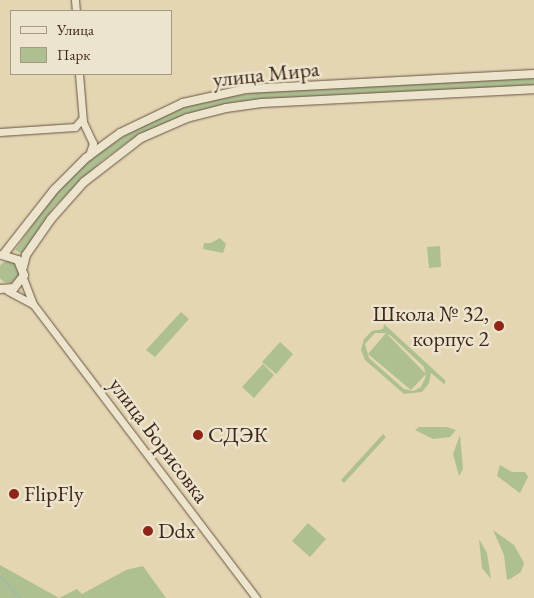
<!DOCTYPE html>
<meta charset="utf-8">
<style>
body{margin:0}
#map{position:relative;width:534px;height:598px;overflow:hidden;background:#e4d6b2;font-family:"EB Garamond",serif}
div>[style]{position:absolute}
.green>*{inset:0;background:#aebf91}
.round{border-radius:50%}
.stream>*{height:1px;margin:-0.5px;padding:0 0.5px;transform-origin:0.5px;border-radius:0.5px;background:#95b9b0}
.roads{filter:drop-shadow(0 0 1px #685242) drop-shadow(0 0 1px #685242)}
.tertiary>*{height:7px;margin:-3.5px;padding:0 3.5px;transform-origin:3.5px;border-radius:3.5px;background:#ede4cd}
.secondary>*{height:8px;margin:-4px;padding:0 4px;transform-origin:4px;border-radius:4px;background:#ede4cd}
.dots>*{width:14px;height:14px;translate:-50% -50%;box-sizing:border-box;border:2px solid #ede4cd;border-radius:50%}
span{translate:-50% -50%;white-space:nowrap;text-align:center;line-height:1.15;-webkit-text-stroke:5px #ede4cd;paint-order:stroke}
.street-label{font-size:22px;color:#3f261c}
.poi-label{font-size:22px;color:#3f261c}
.right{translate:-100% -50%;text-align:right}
.left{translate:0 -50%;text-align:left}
.legend{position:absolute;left:10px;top:10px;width:162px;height:65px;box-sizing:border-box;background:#ede4cd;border:1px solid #a79886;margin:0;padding:6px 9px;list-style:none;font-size:15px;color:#3f261c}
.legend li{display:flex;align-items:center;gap:10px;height:25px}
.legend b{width:25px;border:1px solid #a79886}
</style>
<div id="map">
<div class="green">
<div style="clip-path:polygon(534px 78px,534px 87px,264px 100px,232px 103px,185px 115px,129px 141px,103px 160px,54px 207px,22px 254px,15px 250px,54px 194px,86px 162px,139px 126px,192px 103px,264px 91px)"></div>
<div style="clip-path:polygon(220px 238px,226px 244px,223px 253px,203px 249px,204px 243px,211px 243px)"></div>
<div style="clip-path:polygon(440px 246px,441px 267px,429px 268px,427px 247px)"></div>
<div class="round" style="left:-2px;top:261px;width:22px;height:22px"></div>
<div style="clip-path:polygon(181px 312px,189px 319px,155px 357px,146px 350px)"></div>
<div style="clip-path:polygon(evenodd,384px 324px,446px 381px,444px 384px,431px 373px,429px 383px,422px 392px,404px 394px,365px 360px,361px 350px,364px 339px,372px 331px,383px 329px,384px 324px,375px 333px,386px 333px,368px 354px,411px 390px,426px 374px,387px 334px,390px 335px,424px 367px,426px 376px,421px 387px,413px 391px,404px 389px,369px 358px,365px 344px,375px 333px)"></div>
<div style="clip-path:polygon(280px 342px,293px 354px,276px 374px,262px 362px)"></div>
<div style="clip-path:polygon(263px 364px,274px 375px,254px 398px,242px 387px)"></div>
<div style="clip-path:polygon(419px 427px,446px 427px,456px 430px,450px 437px,433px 439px,415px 430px)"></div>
<div style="clip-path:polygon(383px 434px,386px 437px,344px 483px,341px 480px)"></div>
<div style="clip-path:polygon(460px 435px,463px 469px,459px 476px,453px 454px)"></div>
<div style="clip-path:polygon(500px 465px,512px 472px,525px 472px,528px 477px,520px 493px,497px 476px)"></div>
<div style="clip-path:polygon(308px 523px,326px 539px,310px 557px,292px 541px)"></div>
<div style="clip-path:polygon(493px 530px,514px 545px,524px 563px,521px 572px,510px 579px,507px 580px,504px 555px)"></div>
<div style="clip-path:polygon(479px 539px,487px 553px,491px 579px,482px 568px)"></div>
<div style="clip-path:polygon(0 565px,59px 598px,77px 589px,82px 594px,126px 570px,143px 566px,166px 598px,0 598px)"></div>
</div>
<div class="stream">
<div style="left:0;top:576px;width:30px;rotate:48deg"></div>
</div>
<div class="roads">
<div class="tertiary">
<div style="left:75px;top:0;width:11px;rotate:85deg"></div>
<div style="left:79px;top:74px;width:48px;rotate:85.2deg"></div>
<div style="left:83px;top:122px;width:23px;rotate:65deg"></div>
<div style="left:93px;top:143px;width:13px;rotate:108deg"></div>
<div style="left:0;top:132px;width:75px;rotate:-3.8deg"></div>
<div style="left:75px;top:127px;width:11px;rotate:-49deg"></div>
<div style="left:23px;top:278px;width:28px;rotate:69deg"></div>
<div style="left:33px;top:304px;width:369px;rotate:52.8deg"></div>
<div style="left:8px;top:291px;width:26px;rotate:28deg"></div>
</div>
<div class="secondary">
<div style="left:3px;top:255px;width:83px;rotate:-51.9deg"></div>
<div style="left:54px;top:190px;width:45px;rotate:-45deg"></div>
<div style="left:86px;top:158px;width:42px;rotate:-36.3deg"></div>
<div style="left:120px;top:133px;width:70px;rotate:-25.5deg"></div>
<div style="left:183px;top:103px;width:65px;rotate:-12.5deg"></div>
<div style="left:246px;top:89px;width:288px;rotate:-3deg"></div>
<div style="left:23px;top:267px;width:12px;rotate:-76deg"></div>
<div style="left:26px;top:255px;width:44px;rotate:-55.2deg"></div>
<div style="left:51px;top:219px;width:50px;rotate:-48.3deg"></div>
<div style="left:84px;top:182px;width:72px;rotate:-37.7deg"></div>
<div style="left:141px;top:138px;width:50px;rotate:-23.5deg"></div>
<div style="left:187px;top:118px;width:40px;rotate:-14.4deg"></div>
<div style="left:226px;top:108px;width:36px;rotate:-8deg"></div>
<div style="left:262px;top:103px;width:272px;rotate:-2.9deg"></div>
<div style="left:0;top:289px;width:14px;rotate:-4deg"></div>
<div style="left:14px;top:288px;width:16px;rotate:-52deg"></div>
<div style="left:24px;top:275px;width:16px;rotate:-112deg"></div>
<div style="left:18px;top:260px;width:17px;rotate:-163deg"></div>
</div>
</div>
<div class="dots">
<div style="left:499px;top:326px;background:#8f2418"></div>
<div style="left:198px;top:435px;background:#8f2418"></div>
<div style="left:14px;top:494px;background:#8f2418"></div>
<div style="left:148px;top:531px;background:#8f2418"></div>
</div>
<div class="street-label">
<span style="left:266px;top:74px;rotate:-6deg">улица Мира</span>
<span style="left:159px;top:440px;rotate:53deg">улица Борисовка</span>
</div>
<div class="poi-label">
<span class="right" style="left:489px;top:326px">Школа № 32,<br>корпус 2</span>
<span class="left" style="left:208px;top:435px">СДЭК</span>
<span class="left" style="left:24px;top:494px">FlipFly</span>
<span class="left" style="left:158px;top:531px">Ddx</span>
</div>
<ul class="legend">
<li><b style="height:6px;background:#ede4cd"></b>Улица</li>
<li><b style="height:14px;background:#aebf91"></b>Парк</li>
</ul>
</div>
